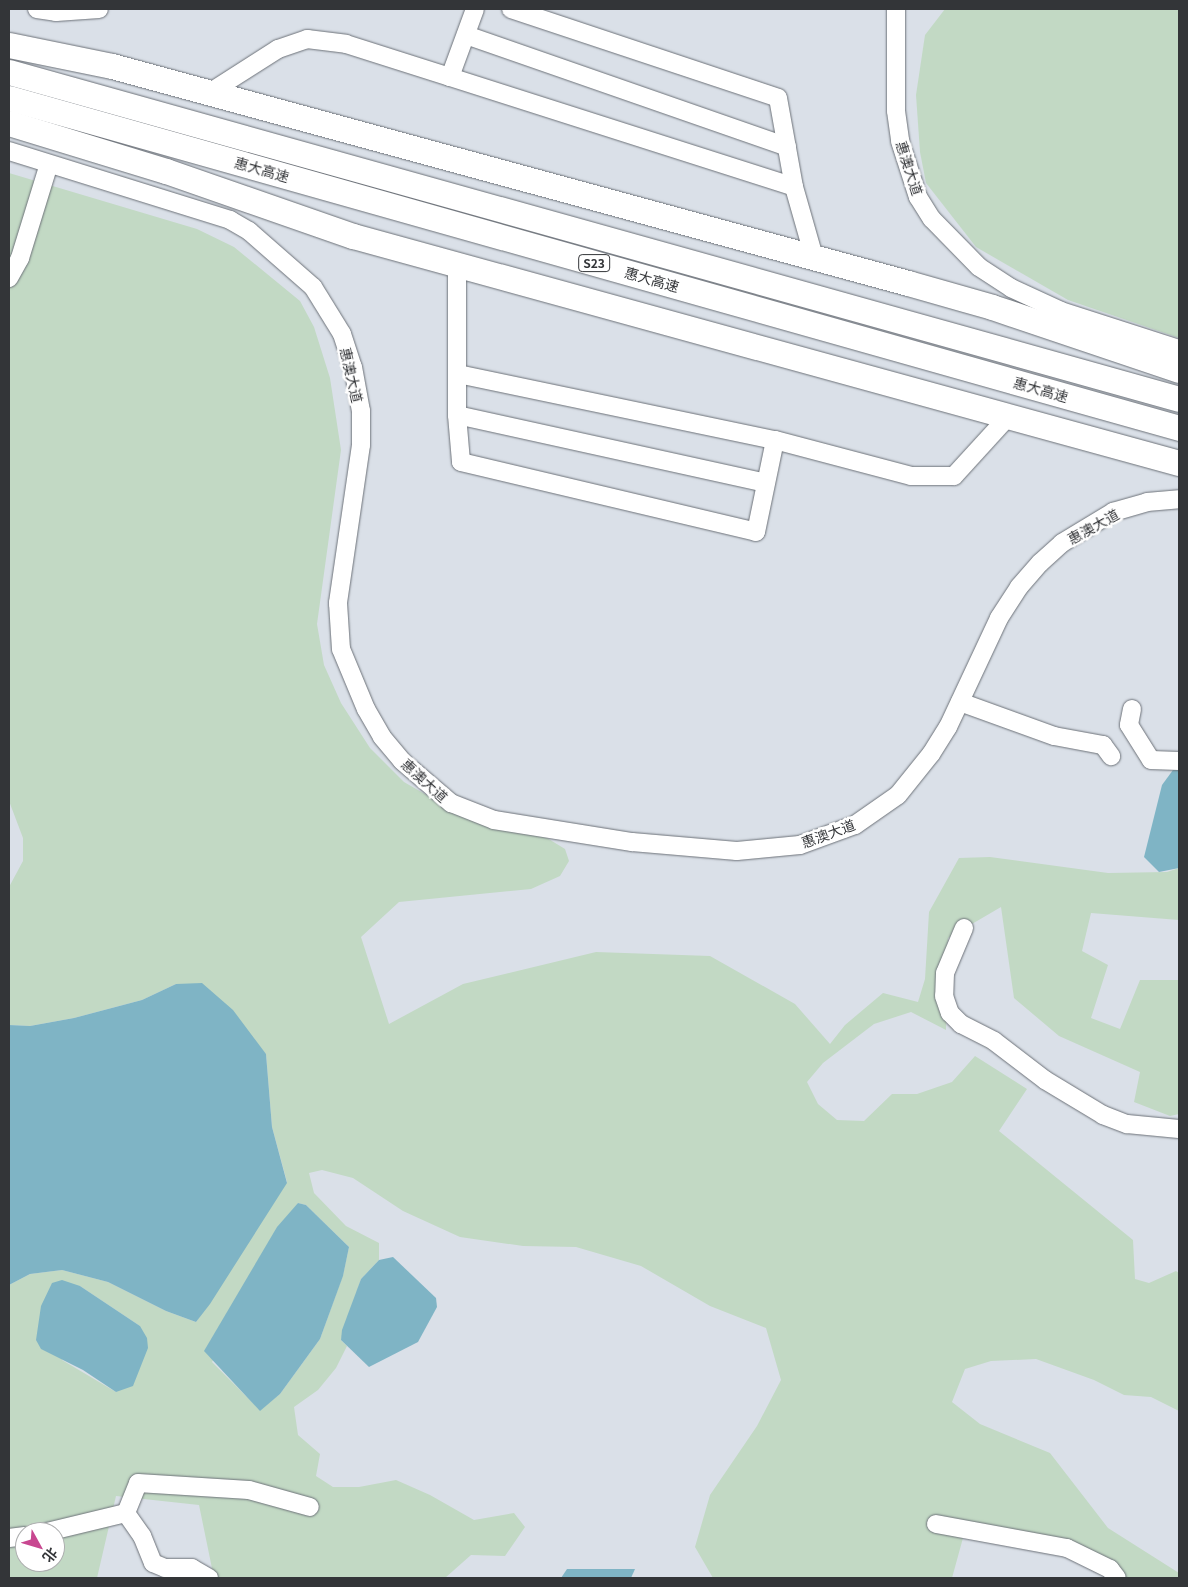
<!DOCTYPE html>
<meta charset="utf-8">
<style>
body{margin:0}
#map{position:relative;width:1188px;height:1587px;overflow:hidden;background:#dae0e8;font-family:Georgia,"Noto Sans SC",serif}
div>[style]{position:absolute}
.green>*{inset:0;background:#c2d9c4}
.water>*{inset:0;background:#7fb4c5}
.roads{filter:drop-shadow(0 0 1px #6c7178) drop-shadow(0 0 1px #6c7178)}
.minor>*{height:18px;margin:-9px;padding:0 9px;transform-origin:9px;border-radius:9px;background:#fff}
.highway>*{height:25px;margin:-12.5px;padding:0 12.5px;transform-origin:12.5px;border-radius:12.5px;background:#fff}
span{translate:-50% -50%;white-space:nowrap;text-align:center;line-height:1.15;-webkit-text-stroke:5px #fff;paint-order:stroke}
.shield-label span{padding:1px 4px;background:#fff;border:1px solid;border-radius:4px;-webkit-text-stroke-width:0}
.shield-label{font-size:12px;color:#333538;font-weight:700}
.street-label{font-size:14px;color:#333538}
.frame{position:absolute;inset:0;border:10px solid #333538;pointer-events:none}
.north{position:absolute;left:15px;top:1522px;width:50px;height:50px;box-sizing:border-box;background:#fff;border:1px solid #adaeaf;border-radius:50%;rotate:129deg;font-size:14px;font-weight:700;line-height:20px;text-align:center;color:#333538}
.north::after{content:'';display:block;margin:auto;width:18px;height:22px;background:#c84790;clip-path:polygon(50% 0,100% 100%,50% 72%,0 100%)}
</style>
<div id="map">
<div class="green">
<div style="clip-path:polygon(945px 9px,1179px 9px,1179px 338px,1068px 300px,976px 247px,926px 183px,920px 152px,916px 95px,925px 35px)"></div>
<div style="clip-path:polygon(evenodd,9px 173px,197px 229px,234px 247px,300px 301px,314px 327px,330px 378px,341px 450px,317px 624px,324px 665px,341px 703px,370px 748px,404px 782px,470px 820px,547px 838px,565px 849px,569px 861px,560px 876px,531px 889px,399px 902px,361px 937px,389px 1024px,463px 984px,596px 952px,710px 956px,795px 1004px,830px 1044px,845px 1025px,883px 993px,918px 1002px,925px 979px,929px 912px,959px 858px,990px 857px,1108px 873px,1167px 872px,1179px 868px,1179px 920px,1091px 913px,1082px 951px,1108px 965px,1091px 1018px,1120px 1029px,1140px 980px,1179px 980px,1179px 1114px,1170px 1116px,1134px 1102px,1140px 1072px,1059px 1036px,1014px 998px,1001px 907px,948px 938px,946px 1030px,911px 1012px,874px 1024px,823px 1063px,807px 1082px,818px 1104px,837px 1120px,864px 1121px,892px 1094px,917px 1094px,952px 1082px,975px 1056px,1027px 1089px,999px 1131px,1133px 1240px,1135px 1279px,1149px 1283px,1176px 1271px,1179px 1273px,1179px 1411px,1151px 1397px,1124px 1395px,1094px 1380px,1036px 1359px,991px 1361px,965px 1369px,952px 1402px,980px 1424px,1050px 1453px,1108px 1528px,1179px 1573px,1179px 1578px,1118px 1578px,1046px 1541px,966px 1527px,952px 1578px,713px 1578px,695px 1547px,710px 1495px,757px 1426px,781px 1380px,766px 1328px,710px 1306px,641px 1266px,576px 1247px,523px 1246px,460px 1237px,403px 1211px,353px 1178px,322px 1170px,309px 1173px,314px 1193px,346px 1226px,379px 1243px,379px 1260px,361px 1279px,341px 1340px,347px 1346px,336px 1368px,318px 1390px,294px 1407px,298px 1435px,320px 1454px,316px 1476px,333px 1487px,359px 1487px,396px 1480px,430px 1495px,474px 1520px,514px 1513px,525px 1527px,505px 1556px,471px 1555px,445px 1578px,214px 1578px,199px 1505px,116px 1496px,97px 1578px,9px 1578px,9px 1285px,30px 1274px,62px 1270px,108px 1282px,166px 1311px,196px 1322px,287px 1182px,272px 1127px,266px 1054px,176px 984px,142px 1000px,74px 1018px,30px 1026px,9px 1025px,9px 887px,23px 861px,23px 838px,9px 801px,9px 173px,298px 1203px,306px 1205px,349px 1247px,343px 1275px,320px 1339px,280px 1394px,260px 1410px,212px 1362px,298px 1203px,9px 173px,80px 1286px,140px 1326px,116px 1392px,62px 1360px,80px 1286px,9px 173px,25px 1532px,55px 1532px,55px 1562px,25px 1562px,25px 1532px)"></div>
</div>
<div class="water">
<div style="clip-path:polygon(1179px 769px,1179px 868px,1159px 872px,1144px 857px,1162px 785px,1173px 770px)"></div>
<div style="clip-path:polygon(202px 983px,233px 1010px,266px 1054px,272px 1127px,287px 1183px,210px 1304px,196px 1322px,166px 1311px,108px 1282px,62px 1270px,30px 1274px,9px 1285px,9px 1025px,30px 1026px,74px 1018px,142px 1000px,176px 984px)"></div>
<div style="clip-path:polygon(298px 1203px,306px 1205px,349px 1247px,343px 1276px,320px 1339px,280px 1394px,260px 1411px,204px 1351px,277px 1227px)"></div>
<div style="clip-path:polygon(393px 1257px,436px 1298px,437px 1307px,418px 1342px,369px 1367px,341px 1340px,342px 1330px,361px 1279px,379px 1260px)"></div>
<div style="clip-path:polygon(62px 1280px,80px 1286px,140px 1326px,147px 1338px,148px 1348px,133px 1386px,116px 1392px,83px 1370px,41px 1349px,36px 1340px,41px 1306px,52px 1283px)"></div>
<div style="clip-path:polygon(567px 1569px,635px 1569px,631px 1578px,561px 1578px)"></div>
</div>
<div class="roads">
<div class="minor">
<div style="left:37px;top:9px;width:19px;rotate:9deg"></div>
<div style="left:56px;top:12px;width:43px;rotate:-4deg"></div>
<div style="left:511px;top:9px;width:281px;rotate:18.4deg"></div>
<div style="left:778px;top:98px;width:90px;rotate:79.8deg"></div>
<div style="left:794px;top:187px;width:73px;rotate:74.1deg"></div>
<div style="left:896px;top:9px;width:102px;rotate:90deg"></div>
<div style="left:896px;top:111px;width:30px;rotate:82deg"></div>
<div style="left:900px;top:141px;width:59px;rotate:72.2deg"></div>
<div style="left:918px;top:197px;width:26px;rotate:58deg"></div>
<div style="left:932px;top:219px;width:67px;rotate:45.6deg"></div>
<div style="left:979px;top:267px;width:38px;rotate:33deg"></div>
<div style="left:1011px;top:288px;width:55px;rotate:24.7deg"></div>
<div style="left:1061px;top:311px;width:124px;rotate:17.9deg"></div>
<div style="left:466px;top:35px;width:340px;rotate:19.2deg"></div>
<div style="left:450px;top:77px;width:361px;rotate:17.7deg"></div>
<div style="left:209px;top:93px;width:82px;rotate:-32.5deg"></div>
<div style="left:278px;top:49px;width:31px;rotate:-19deg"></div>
<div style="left:307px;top:39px;width:39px;rotate:7deg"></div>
<div style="left:346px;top:44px;width:109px;rotate:17.6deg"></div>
<div style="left:450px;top:77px;width:72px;rotate:-69.8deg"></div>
<div style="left:9px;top:151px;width:232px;rotate:17.3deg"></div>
<div style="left:230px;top:220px;width:22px;rotate:30deg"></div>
<div style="left:249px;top:231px;width:85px;rotate:41.2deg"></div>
<div style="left:313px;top:287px;width:55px;rotate:58.3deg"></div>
<div style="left:342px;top:334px;width:35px;rotate:72deg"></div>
<div style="left:353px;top:367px;width:45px;rotate:79.7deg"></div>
<div style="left:361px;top:411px;width:34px;rotate:90deg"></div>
<div style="left:361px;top:445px;width:160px;rotate:98.3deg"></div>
<div style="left:338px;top:603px;width:46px;rotate:86.3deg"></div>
<div style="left:341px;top:649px;width:65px;rotate:67.4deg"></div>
<div style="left:366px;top:709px;width:32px;rotate:60deg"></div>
<div style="left:382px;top:737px;width:31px;rotate:50deg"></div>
<div style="left:402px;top:761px;width:65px;rotate:40.6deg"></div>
<div style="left:451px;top:803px;width:46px;rotate:21.6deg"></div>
<div style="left:494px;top:820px;width:140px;rotate:9.1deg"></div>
<div style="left:632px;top:842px;width:105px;rotate:4.9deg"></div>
<div style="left:737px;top:851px;width:63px;rotate:-5.4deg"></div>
<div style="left:800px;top:845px;width:59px;rotate:-20deg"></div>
<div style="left:855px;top:825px;width:52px;rotate:-34.9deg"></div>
<div style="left:898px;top:795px;width:53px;rotate:-51.2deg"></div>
<div style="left:931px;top:754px;width:32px;rotate:-58deg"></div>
<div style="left:948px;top:727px;width:120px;rotate:-64.9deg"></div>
<div style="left:999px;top:618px;width:37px;rotate:-57deg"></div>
<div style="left:1019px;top:587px;width:32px;rotate:-49deg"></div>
<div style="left:1040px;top:563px;width:30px;rotate:-42deg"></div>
<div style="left:1062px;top:543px;width:60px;rotate:-31.3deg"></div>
<div style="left:1113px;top:512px;width:35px;rotate:-16deg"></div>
<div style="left:1147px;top:502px;width:32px;rotate:-5deg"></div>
<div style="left:457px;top:264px;width:151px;rotate:90deg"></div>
<div style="left:457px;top:415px;width:47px;rotate:85.1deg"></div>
<div style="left:461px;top:462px;width:303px;rotate:13.3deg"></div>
<div style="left:756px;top:532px;width:94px;rotate:-78.3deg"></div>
<div style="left:775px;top:440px;width:141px;rotate:14.8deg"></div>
<div style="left:911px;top:476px;width:43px"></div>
<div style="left:954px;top:476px;width:79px;rotate:-47.6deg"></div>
<div style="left:9px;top:278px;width:23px;rotate:-61deg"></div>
<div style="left:20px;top:258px;width:98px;rotate:-72.9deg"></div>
<div style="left:458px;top:374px;width:324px;rotate:11.8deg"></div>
<div style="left:457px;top:415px;width:316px;rotate:12.4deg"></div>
<div style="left:960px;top:702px;width:100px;rotate:19.9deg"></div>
<div style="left:1054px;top:736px;width:50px;rotate:10.4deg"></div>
<div style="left:1103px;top:745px;width:14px;rotate:54deg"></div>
<div style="left:1132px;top:709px;width:16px;rotate:101deg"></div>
<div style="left:1129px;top:725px;width:41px;rotate:57.8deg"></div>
<div style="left:1151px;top:760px;width:28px;rotate:2deg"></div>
<div style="left:964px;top:928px;width:49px;rotate:112.9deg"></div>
<div style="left:945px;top:973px;width:23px;rotate:92deg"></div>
<div style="left:944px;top:996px;width:18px;rotate:71deg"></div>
<div style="left:950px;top:1013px;width:16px;rotate:45deg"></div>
<div style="left:961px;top:1024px;width:37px;rotate:27deg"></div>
<div style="left:994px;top:1041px;width:64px;rotate:37.4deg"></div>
<div style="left:1045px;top:1080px;width:68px;rotate:31.1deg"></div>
<div style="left:1103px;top:1115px;width:26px;rotate:21deg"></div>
<div style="left:1127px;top:1124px;width:52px;rotate:5.5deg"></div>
<div style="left:936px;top:1524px;width:133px;rotate:10.4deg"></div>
<div style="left:1067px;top:1548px;width:48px;rotate:26deg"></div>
<div style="left:1110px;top:1569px;width:11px;rotate:52deg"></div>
<div style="left:47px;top:1532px;width:81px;rotate:-13.5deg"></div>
<div style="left:9px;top:1538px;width:16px;rotate:-7deg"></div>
<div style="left:209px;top:1578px;width:20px;rotate:-150deg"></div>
<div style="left:192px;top:1568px;width:27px;rotate:180deg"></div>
<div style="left:165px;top:1568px;width:13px;rotate:-157deg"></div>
<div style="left:153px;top:1563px;width:29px;rotate:-112deg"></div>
<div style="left:142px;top:1536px;width:28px;rotate:-125deg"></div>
<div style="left:126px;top:1513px;width:32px;rotate:-68deg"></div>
<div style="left:138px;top:1483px;width:111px;rotate:3.6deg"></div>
<div style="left:249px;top:1490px;width:63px;rotate:15.6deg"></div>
</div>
<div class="highway">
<div style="left:9px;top:45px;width:105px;rotate:11.5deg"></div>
<div style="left:112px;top:66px;width:825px;rotate:15.25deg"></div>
<div style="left:908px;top:283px;width:87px;rotate:15.9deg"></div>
<div style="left:992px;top:307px;width:197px;rotate:18.6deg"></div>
<div style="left:9px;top:72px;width:1215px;rotate:15.61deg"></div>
<div style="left:9px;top:98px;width:1216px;rotate:15.75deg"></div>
<div style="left:9px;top:123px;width:164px;rotate:17deg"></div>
<div style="left:166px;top:171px;width:198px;rotate:19.2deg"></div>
<div style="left:353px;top:236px;width:857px;rotate:15.37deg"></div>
</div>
</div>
<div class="shield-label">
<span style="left:594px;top:263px">S23</span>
</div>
<div class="street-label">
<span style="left:910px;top:168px;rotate:72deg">惠澳大道</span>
<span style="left:262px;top:169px;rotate:16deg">惠大高速</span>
<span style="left:652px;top:279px;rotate:16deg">惠大高速</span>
<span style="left:352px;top:375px;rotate:77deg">惠澳大道</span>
<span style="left:1041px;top:389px;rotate:16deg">惠大高速</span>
<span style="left:1093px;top:526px;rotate:-29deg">惠澳大道</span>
<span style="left:425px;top:780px;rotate:42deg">惠澳大道</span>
<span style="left:828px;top:833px;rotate:-20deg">惠澳大道</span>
</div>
<div class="frame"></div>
<div class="north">北</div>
</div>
